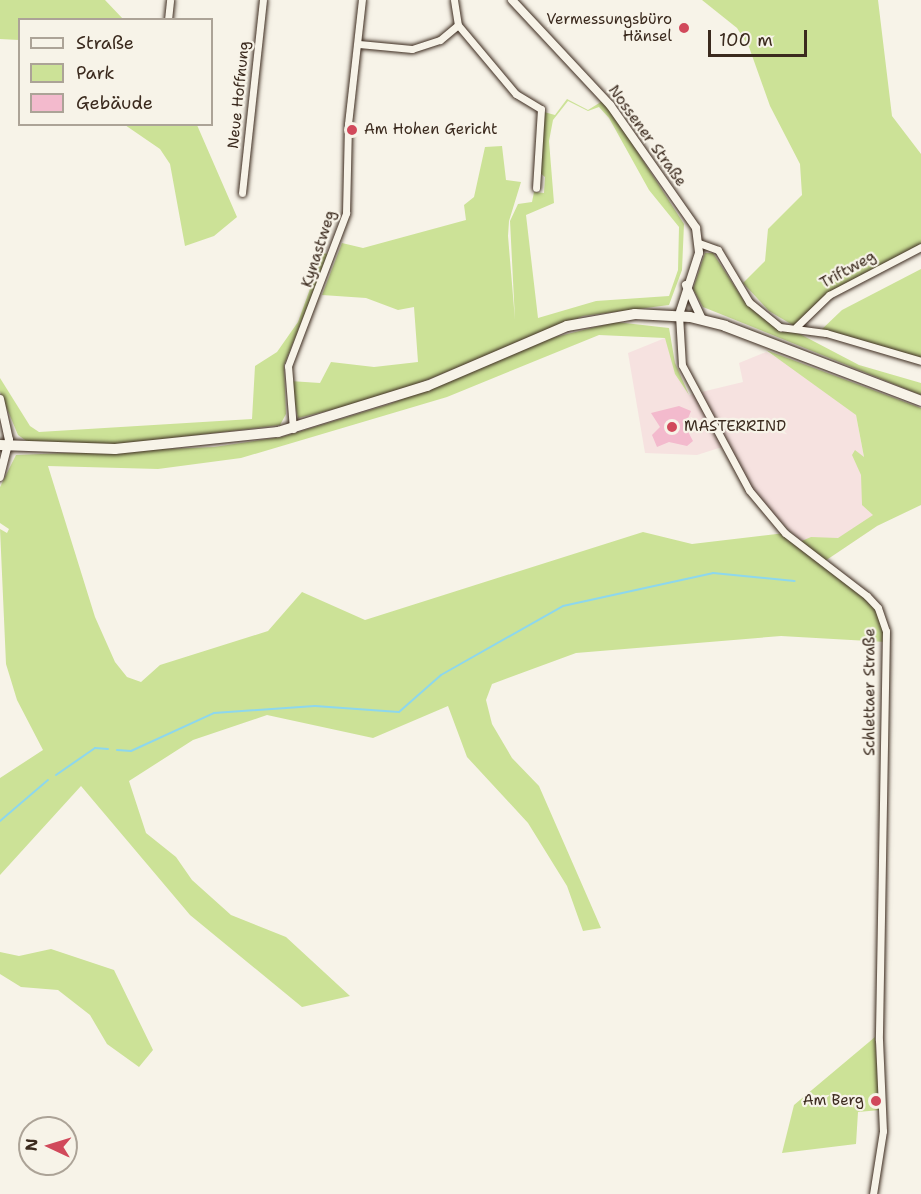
<!DOCTYPE html>
<meta charset="utf-8">
<style>
body{margin:0}
#map{position:relative;width:921px;height:1194px;overflow:hidden;background:#f7f3e8;font-family:"Shantell Sans",sans-serif}
div>[style]{position:absolute}
.built>*{inset:0;background:#f6e2e0}
.green>*{inset:0;background:#cce297}
.stream>*{height:2px;margin:-1px;padding:0 1px;transform-origin:1px;border-radius:1px;background:#8dd7ed}
.building>*{inset:0;background:#f3bacd}
.roads{filter:drop-shadow(0 0 2px #3b2a1e) drop-shadow(0 0 2px #3b2a1e)}
.minor>*{height:7px;margin:-3.5px;padding:0 3.5px;transform-origin:3.5px;border-radius:3.5px;background:#f7f3e8}
.tertiary>*{height:8px;margin:-4px;padding:0 4px;transform-origin:4px;border-radius:4px;background:#f7f3e8}
.primary>*{height:10px;margin:-5px;padding:0 5px;transform-origin:5px;border-radius:5px;background:#f7f3e8}
.dots>*{width:16px;height:16px;translate:-50% -50%;box-sizing:border-box;border:3px solid #f7f3e8;border-radius:50%}
span{translate:-50% -50%;white-space:nowrap;text-align:center;line-height:1.15;-webkit-text-stroke:4.5px #f7f3e8;paint-order:stroke}
.poi-label{font-size:15px;color:#3b2a1e}
.right{translate:-100% -50%;text-align:right}
.left{translate:0 -50%;text-align:left}
.street-label{font-size:15px;color:#3b2a1e}
.legend{position:absolute;left:18px;top:18px;width:195px;height:108px;box-sizing:border-box;background:#f7f3e8;border:2px solid #aca397;margin:0;padding:8px 10px;list-style:none;font-size:18px;color:#3b2a1e}
.legend li{display:flex;align-items:center;gap:12px;height:30px}
.legend b{width:30px;border:2px solid #aca397}
.north{position:absolute;left:18px;top:1116px;width:60px;height:60px;box-sizing:border-box;background:#f7f3e8;border:2px solid #aca397;border-radius:50%;rotate:274deg;font-size:16px;font-weight:700;line-height:24px;text-align:center;color:#3b2a1e}
.north::after{content:'';display:block;margin:auto;width:21px;height:27px;background:#d1495b;clip-path:polygon(50% 0,100% 100%,50% 72%,0 100%)}
.scale{position:absolute;left:708px;top:30px;width:99px;height:27px;box-sizing:border-box;border:3px solid #3b2a1e;border-top:0;padding-left:8px;font-size:18px;line-height:21px;white-space:nowrap;color:#3b2a1e;-webkit-text-stroke:4px #f7f3e8;paint-order:stroke}
</style>
<div id="map">
<div class="built">
<div style="clip-path:polygon(665px 338px,689px 395px,743px 382px,739px 363px,766px 352px,797px 367px,856px 415px,877px 526px,822px 563px,749px 490px,722px 447px,697px 455px,645px 453px,628px 353px)"></div>
</div>
<div class="green">
<div style="clip-path:polygon(0 0,105px 0,123px 19px,20px 20px,19px 40px,0 39px)"></div>
<div style="clip-path:polygon(702px 0,878px 0,892px 116px,921px 154px,921px 247px,829px 295px,796px 327px,769px 311px,743px 283px,765px 261px,768px 229px,802px 195px,800px 164px,770px 106px,749px 47px,737px 28px)"></div>
<div style="clip-path:polygon(evenodd,567px 99px,588px 110px,604px 100px,684px 224px,682px 270px,669px 305px,583px 316px,388px 396px,298px 418px,290px 381px,320px 383px,331px 362px,374px 367px,418px 362px,414px 307px,398px 310px,366px 298px,322px 295px,342px 243px,363px 248px,466px 220px,464px 205px,474px 197px,485px 147px,502px 146px,506px 180px,521px 182px,509px 221px,508px 236px,515px 320px,510px 221px,518px 204px,532px 202px,534px 192px,544px 193px,545px 177px,539px 172px,544px 112px,555px 115px,567px 99px,568px 101px,588px 111px,599px 107px,609px 118px,649px 190px,679px 227px,678px 270px,669px 296px,596px 301px,538px 318px,526px 215px,554px 203px,549px 141px,553px 120px,568px 101px)"></div>
<div style="clip-path:polygon(125px 125px,197px 125px,237px 217px,214px 236px,185px 246px,170px 164px,160px 149px)"></div>
<div style="clip-path:polygon(323px 253px,329px 254px,284px 365px,286px 414px,280px 425px,114px 445px,28px 442px,18px 435px,0 392px,0 378px,30px 426px,39px 432px,252px 419px,255px 366px,277px 352px,298px 322px)"></div>
<div style="clip-path:polygon(705px 253px,713px 253px,746px 304px,781px 332px,796px 332px,859px 365px,921px 383px,921px 395px,703px 307px,693px 289px)"></div>
<div style="clip-path:polygon(921px 269px,921px 361px,819px 332px,842px 310px)"></div>
<div style="clip-path:polygon(616px 322px,669px 328px,675px 363px,689px 395px,675px 374px,665px 338px,599px 335px,447px 397px,241px 458px,158px 469px,48px 466px,95px 617px,115px 662px,127px 677px,141px 682px,160px 665px,268px 631px,302px 592px,365px 620px,643px 532px,692px 544px,785px 533px,797px 543px,811px 537px,838px 538px,873px 515px,862px 505px,861px 475px,852px 455px,855px 450px,864px 457px,856px 415px,766px 350px,921px 408px,921px 505px,877px 526px,822px 563px,878px 608px,886px 642px,781px 636px,576px 653px,492px 684px,486px 700px,492px 724px,512px 758px,539px 786px,601px 928px,583px 931px,567px 886px,528px 823px,467px 757px,448px 706px,373px 738px,267px 715px,193px 740px,129px 781px,146px 833px,176px 857px,192px 880px,231px 915px,286px 937px,350px 996px,302px 1007px,190px 915px,81px 786px,0 875px,0 778px,43px 750px,17px 700px,6px 664px,0 529px,7px 533px,9px 529px,0 523px,0 487px,16px 455px,214px 447px,282px 437px,390px 404px,551px 338px)"></div>
<div style="clip-path:polygon(51px 949px,114px 970px,153px 1050px,139px 1067px,107px 1044px,90px 1015px,58px 990px,21px 987px,0 974px,0 952px,19px 956px)"></div>
<div style="clip-path:polygon(875px 1037px,880px 1110px,858px 1112px,856px 1144px,782px 1153px,794px 1105px)"></div>
</div>
<div class="stream">
<div style="left:117px;top:750px;width:14px;rotate:4deg"></div>
<div style="left:131px;top:751px;width:91px;rotate:-24.6deg"></div>
<div style="left:214px;top:713px;width:101px;rotate:-4deg"></div>
<div style="left:315px;top:706px;width:84px;rotate:4.1deg"></div>
<div style="left:399px;top:712px;width:56px;rotate:-41.4deg"></div>
<div style="left:441px;top:675px;width:140px;rotate:-29.5deg"></div>
<div style="left:563px;top:606px;width:154px;rotate:-12.4deg"></div>
<div style="left:713px;top:573px;width:82px;rotate:5.6deg"></div>
<div style="left:56px;top:775px;width:47px;rotate:-34.7deg"></div>
<div style="left:95px;top:748px;width:13px;rotate:4deg"></div>
<div style="left:0;top:821px;width:63px;rotate:-40.5deg"></div>
</div>
<div class="building">
<div style="clip-path:polygon(679px 406px,691px 411px,685px 426px,693px 441px,687px 446px,669px 442px,657px 447px,652px 435px,660px 427px,651px 413px)"></div>
</div>
<div class="roads">
<div class="minor">
<div style="left:454px;top:0;width:25px;rotate:81deg"></div>
<div style="left:458px;top:25px;width:90px;rotate:50deg"></div>
<div style="left:516px;top:94px;width:29px;rotate:31deg"></div>
<div style="left:541px;top:109px;width:79px;rotate:93.6deg"></div>
<div style="left:168px;top:20px;width:20px;rotate:-84deg"></div>
<div style="left:359px;top:44px;width:53px;rotate:5.4deg"></div>
<div style="left:412px;top:49px;width:29px;rotate:-18deg"></div>
<div style="left:440px;top:40px;width:23px;rotate:-40deg"></div>
<div style="left:242px;top:193px;width:194px;rotate:-83.8deg"></div>
<div style="left:699px;top:243px;width:20px;rotate:20deg"></div>
<div style="left:718px;top:250px;width:61px;rotate:59.2deg"></div>
<div style="left:749px;top:302px;width:40px;rotate:39deg"></div>
<div style="left:780px;top:327px;width:46px;rotate:7.4deg"></div>
<div style="left:826px;top:333px;width:99px;rotate:16.4deg"></div>
<div style="left:679px;top:315px;width:50px;rotate:86.6deg"></div>
<div style="left:682px;top:365px;width:142px;rotate:61.8deg"></div>
<div style="left:749px;top:490px;width:56px;rotate:50.1deg"></div>
<div style="left:785px;top:533px;width:103px;rotate:37.5deg"></div>
<div style="left:867px;top:596px;width:16px;rotate:47deg"></div>
<div style="left:878px;top:608px;width:24px;rotate:71deg"></div>
<div style="left:886px;top:631px;width:409px;rotate:91deg"></div>
<div style="left:879px;top:1040px;width:91px;rotate:87.5deg"></div>
<div style="left:883px;top:1131px;width:64px;rotate:99deg"></div>
<div style="left:796px;top:327px;width:46px;rotate:-44.1deg"></div>
<div style="left:829px;top:295px;width:104px;rotate:-27.6deg"></div>
<div style="left:293px;top:429px;width:63px;rotate:-94.5deg"></div>
<div style="left:288px;top:366px;width:164px;rotate:-69.2deg"></div>
<div style="left:346px;top:213px;width:89px;rotate:-88.7deg"></div>
<div style="left:348px;top:124px;width:125px;rotate:-83.6deg"></div>
</div>
<div class="tertiary">
<div style="left:512px;top:0;width:144px;rotate:47deg"></div>
<div style="left:610px;top:105px;width:150px;rotate:55deg"></div>
<div style="left:696px;top:228px;width:25px;rotate:83deg"></div>
<div style="left:699px;top:253px;width:65px;rotate:107.9deg"></div>
<div style="left:686px;top:285px;width:38px;rotate:65deg"></div>
<div style="left:0;top:399px;width:42px;rotate:77.6deg"></div>
<div style="left:9px;top:440px;width:38px;rotate:104deg"></div>
</div>
<div class="primary">
<div style="left:0;top:445px;width:115px;rotate:2deg"></div>
<div style="left:115px;top:449px;width:164px;rotate:-6deg"></div>
<div style="left:278px;top:432px;width:156px;rotate:-17.2deg"></div>
<div style="left:427px;top:386px;width:152px;rotate:-23.2deg"></div>
<div style="left:567px;top:326px;width:69px;rotate:-10deg"></div>
<div style="left:635px;top:314px;width:55px;rotate:3.1deg"></div>
<div style="left:690px;top:317px;width:36px;rotate:14deg"></div>
<div style="left:725px;top:326px;width:210px;rotate:20.9deg"></div>
</div>
</div>
<div class="dots">
<div style="left:684px;top:28px;background:#d1495b"></div>
<div style="left:352px;top:130px;background:#d1495b"></div>
<div style="left:672px;top:427px;background:#d1495b"></div>
<div style="left:876px;top:1101px;background:#d1495b"></div>
</div>
<div class="poi-label">
<span class="right" style="left:672px;top:28px">Vermessungsbüro<br>Hänsel</span>
<span class="left" style="left:364px;top:130px">Am Hohen Gericht</span>
<span class="left" style="left:684px;top:427px">MASTERRIND</span>
<span class="right" style="left:864px;top:1101px">Am Berg</span>
</div>
<div class="street-label">
<span style="left:239px;top:95px;rotate:-84deg">Neue Hoffnung</span>
<span style="left:647px;top:136px;rotate:54deg">Nossener Straße</span>
<span style="left:319px;top:249px;rotate:-72deg">Kynastweg</span>
<span style="left:848px;top:270px;rotate:-29deg">Triftweg</span>
<span style="left:870px;top:692px;rotate:-90deg">Schlettaer Straße</span>
</div>
<ul class="legend">
<li><b style="height:8px;background:#f7f3e8"></b>Straße</li>
<li><b style="height:16px;background:#cce297"></b>Park</li>
<li><b style="height:16px;background:#f3bacd"></b>Gebäude</li>
</ul>
<div class="north">N</div>
<div class="scale">100 m</div>
</div>
